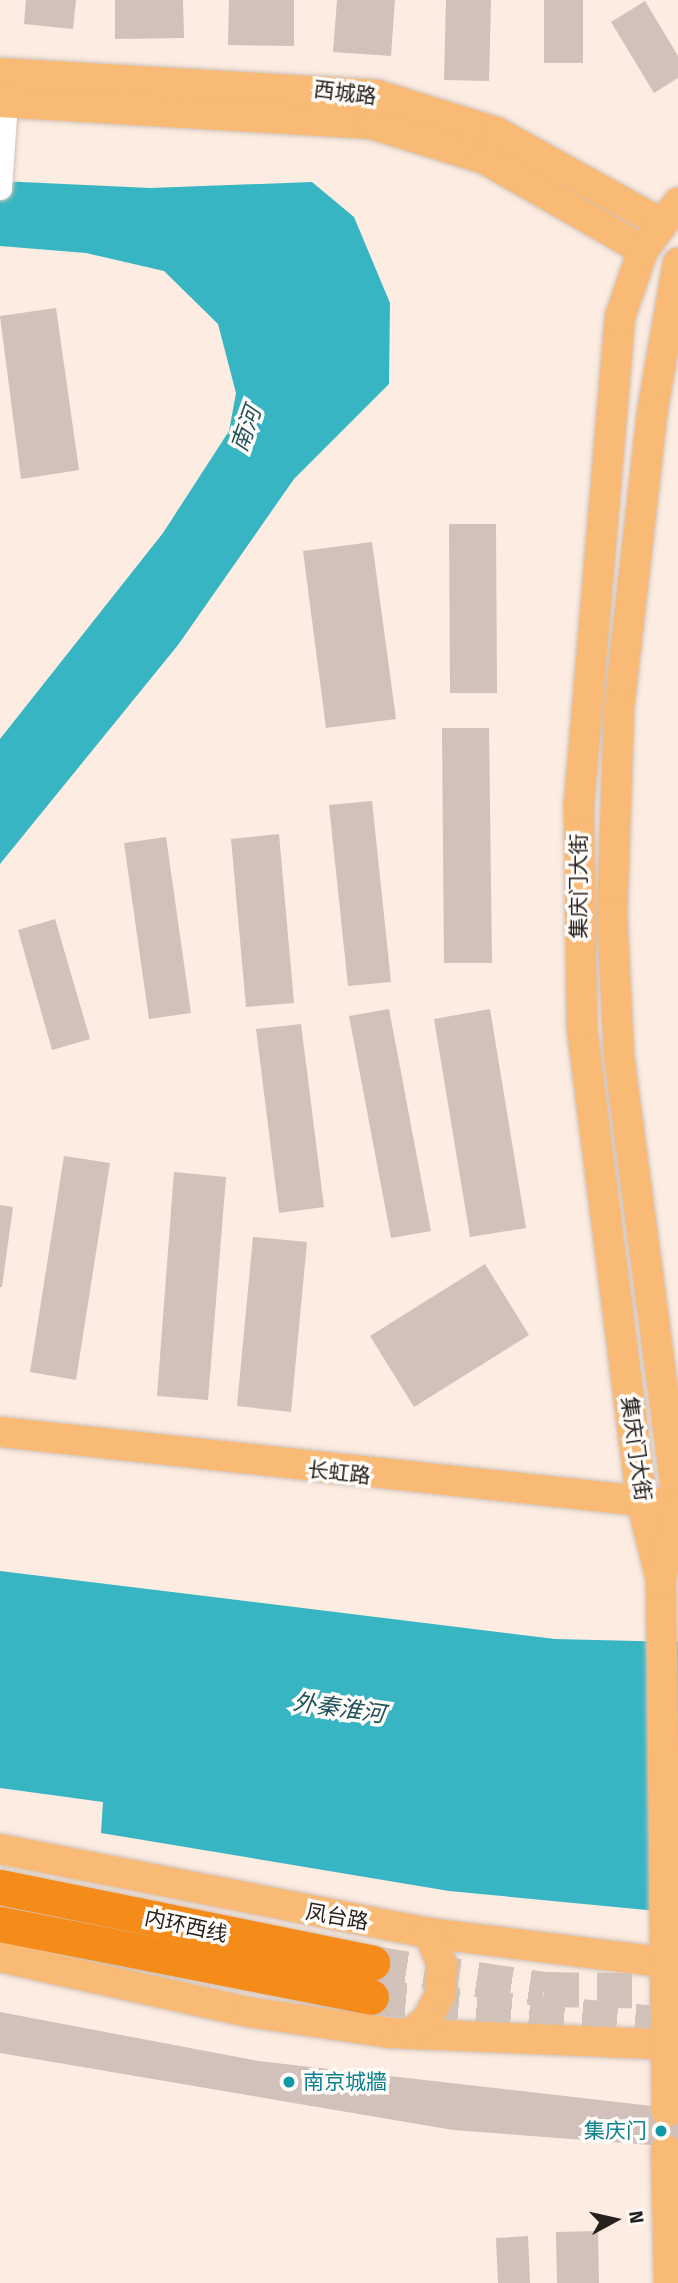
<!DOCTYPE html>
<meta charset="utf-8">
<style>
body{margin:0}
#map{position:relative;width:678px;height:2283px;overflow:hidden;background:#fcece1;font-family:"Fira Sans","Noto Sans SC",sans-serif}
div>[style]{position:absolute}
.water>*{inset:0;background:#38b5c3}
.building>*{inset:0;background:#d2c0ba}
.highway-tunnel>*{height:35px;margin-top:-17.5px;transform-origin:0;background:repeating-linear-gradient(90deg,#d1c3ba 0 35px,transparent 0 53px)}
.roads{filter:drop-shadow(0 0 2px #d1c1b7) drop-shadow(0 0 2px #d1c1b7)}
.minor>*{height:23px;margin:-11.5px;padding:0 11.5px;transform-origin:11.5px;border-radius:11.5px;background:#fff}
.major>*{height:30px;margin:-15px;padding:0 15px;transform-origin:15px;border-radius:15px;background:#f9ba76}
.highway>*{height:35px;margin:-17.5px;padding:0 17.5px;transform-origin:17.5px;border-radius:17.5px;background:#f58c1a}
.dots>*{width:19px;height:19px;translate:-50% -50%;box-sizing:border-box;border:4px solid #fffcf9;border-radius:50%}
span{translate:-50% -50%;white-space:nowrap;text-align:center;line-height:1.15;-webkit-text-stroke:7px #fffcf9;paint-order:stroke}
.street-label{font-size:21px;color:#27211d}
.culture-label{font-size:21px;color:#0d838f}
.left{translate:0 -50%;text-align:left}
.right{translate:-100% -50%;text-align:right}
.water-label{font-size:23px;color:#1e5258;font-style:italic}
.north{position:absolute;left:580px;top:2185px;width:70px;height:70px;-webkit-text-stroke:5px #fffcf9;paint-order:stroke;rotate:82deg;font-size:19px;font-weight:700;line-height:28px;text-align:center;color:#27211d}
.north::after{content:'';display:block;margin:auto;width:24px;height:32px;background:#27211d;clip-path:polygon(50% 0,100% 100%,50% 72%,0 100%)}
</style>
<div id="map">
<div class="water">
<div style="clip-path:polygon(0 181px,150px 188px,312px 182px,354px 217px,390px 303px,389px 384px,294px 479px,178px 645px,0 864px,0 739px,163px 533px,229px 431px,236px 393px,218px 324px,164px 271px,86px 253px,0 246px)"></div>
<div style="clip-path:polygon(0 1571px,555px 1639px,678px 1642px,678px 1913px,449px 1891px,101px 1833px,103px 1802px,0 1788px)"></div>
</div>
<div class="building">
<div style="clip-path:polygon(26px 0,76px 0,73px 29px,24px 24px)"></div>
<div style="clip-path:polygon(115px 0,183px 0,184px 38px,115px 39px)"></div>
<div style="clip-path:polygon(229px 0,294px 0,294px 46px,228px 45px)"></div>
<div style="clip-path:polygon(337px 0,395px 0,391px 56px,333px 52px)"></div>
<div style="clip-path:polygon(446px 0,491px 0,489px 81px,444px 80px)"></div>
<div style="clip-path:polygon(544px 0,583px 0,583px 63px,544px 63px)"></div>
<div style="clip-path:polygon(645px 1px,678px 56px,678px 78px,654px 93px,611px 22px)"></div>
<div style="clip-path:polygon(56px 308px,79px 470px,21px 479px,0 316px)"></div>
<div style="clip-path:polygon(449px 524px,496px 524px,497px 693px,450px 693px)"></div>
<div style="clip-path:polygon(372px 542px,396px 719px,326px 728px,303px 551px)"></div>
<div style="clip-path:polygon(442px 728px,489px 728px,492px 963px,444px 963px)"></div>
<div style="clip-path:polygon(372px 801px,391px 982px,348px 986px,329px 805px)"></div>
<div style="clip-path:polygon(279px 834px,294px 1003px,246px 1007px,231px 839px)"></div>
<div style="clip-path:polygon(166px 837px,191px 1013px,149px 1019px,124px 843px)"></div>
<div style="clip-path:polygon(55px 919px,90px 1039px,52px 1050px,18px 930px)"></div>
<div style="clip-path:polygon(389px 1009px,431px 1231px,391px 1238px,349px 1016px)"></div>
<div style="clip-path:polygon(490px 1009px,526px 1228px,470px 1237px,434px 1019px)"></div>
<div style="clip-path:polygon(301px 1024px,324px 1207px,279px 1213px,256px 1029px)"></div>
<div style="clip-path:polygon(64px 1156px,110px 1163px,76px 1380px,30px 1372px)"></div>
<div style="clip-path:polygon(174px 1172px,226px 1177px,208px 1400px,157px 1396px)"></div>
<div style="clip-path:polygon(0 1205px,13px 1207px,2px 1287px,0 1287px)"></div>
<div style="clip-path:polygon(253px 1237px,307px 1242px,291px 1412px,237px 1406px)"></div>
<div style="clip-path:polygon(485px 1264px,529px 1335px,414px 1407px,370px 1336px)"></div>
<div style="clip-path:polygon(0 2012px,258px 2061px,678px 2109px,678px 2147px,453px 2130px,0 2053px)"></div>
<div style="clip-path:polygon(598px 2231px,599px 2283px,557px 2283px,556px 2232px)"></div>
<div style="clip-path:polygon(528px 2236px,530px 2283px,498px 2283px,496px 2238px)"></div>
</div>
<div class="highway-tunnel">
<div style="left:372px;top:1963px;width:174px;rotate:8.6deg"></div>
<div style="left:544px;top:1989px;width:134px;rotate:0.9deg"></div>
<div style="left:371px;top:1997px;width:308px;rotate:5.2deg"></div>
</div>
<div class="roads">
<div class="minor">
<div style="left:0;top:188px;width:85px;rotate:-86deg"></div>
</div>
<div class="major">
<div style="left:0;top:73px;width:378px;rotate:3.3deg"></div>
<div style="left:377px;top:95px;width:125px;rotate:17.3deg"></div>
<div style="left:496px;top:132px;width:188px;rotate:28.9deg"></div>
<div style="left:0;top:102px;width:372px;rotate:3.4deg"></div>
<div style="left:371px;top:124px;width:119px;rotate:17.1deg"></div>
<div style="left:485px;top:159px;width:182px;rotate:29.9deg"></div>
<div style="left:678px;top:263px;width:153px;rotate:99.8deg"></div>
<div style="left:652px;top:414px;width:296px;rotate:96.4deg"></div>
<div style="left:619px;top:708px;width:206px;rotate:91.9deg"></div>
<div style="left:612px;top:914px;width:142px;rotate:87.2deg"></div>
<div style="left:619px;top:1056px;width:450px;rotate:82.5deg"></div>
<div style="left:0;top:1432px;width:664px;rotate:6.14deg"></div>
<div style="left:661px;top:1579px;width:78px;rotate:-104deg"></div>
<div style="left:642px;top:1503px;width:482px;rotate:-97.2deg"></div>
<div style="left:582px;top:1025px;width:220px;rotate:-90.8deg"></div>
<div style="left:579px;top:805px;width:490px;rotate:-85.2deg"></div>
<div style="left:620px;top:317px;width:71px;rotate:-71.1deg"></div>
<div style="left:643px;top:250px;width:59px;rotate:-53.3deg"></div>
<div style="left:0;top:1849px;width:437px;rotate:11.1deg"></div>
<div style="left:429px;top:1933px;width:251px;rotate:7.1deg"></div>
<div style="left:0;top:1957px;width:254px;rotate:12.5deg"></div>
<div style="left:248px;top:2012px;width:145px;rotate:8.4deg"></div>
<div style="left:391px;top:2033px;width:287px;rotate:2.4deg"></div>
<div style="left:409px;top:2034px;width:23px;rotate:-38deg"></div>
<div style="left:427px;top:2020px;width:28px;rotate:-63deg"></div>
<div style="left:440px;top:1995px;width:30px;rotate:-86deg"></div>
<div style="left:442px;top:1965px;width:35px;rotate:-112deg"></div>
<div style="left:667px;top:2112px;width:533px;rotate:-90.64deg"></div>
<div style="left:661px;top:1579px;width:77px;rotate:-77.2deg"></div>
<div style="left:666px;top:2150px;width:133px;rotate:88.7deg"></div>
</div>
<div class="highway">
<div style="left:0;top:1887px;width:380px;rotate:11.5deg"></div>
<div style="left:0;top:1924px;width:378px;rotate:11.1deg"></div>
</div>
</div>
<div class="dots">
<div style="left:289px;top:2082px;background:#0f9aa8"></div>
<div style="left:661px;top:2131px;background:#0f9aa8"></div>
</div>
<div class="street-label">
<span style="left:345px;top:93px;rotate:7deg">西城路</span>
<span style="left:579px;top:886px;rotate:-90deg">集庆门大街</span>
<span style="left:636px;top:1449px;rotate:82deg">集庆门大街</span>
<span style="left:339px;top:1473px;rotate:6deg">长虹路</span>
<span style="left:337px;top:1917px;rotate:10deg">凤台路</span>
<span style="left:186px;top:1926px;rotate:12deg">内环西线</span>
</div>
<div class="culture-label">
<span class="left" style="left:303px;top:2082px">南京城牆</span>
<span class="right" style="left:647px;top:2131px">集庆门</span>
</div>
<div class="water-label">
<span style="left:246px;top:429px;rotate:-70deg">南河</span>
<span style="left:339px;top:1708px;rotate:8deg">外秦淮河</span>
</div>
<div class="north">N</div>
</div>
